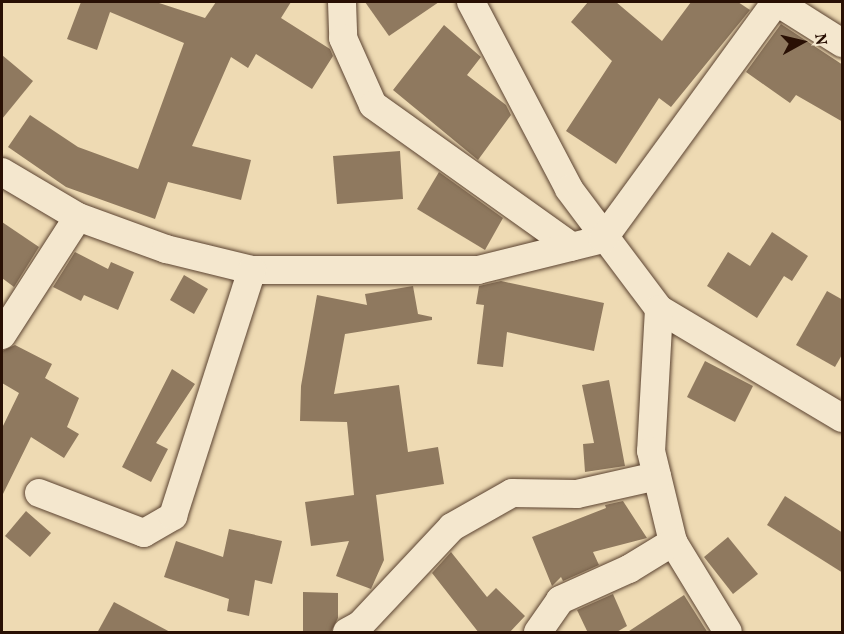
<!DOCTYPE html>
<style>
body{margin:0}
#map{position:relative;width:844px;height:634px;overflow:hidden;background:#eedab3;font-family:Vollkorn,serif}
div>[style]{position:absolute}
.building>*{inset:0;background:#8f795f}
.roads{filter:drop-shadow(0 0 2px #5a4230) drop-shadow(0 0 2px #5a4230)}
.street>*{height:28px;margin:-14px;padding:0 14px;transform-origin:14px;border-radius:14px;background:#f4e7ce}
span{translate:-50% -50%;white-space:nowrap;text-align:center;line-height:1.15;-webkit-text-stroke:4.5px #f4e7ce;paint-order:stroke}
.frame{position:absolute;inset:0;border:3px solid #291004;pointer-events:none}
.north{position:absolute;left:772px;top:12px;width:60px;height:60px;-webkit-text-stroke:4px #f4e7ce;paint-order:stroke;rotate:82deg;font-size:16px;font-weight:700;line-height:24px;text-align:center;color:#291004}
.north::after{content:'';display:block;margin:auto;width:21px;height:27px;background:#291004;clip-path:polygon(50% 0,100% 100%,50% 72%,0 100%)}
</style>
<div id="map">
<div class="building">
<div style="clip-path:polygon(81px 2px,156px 2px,205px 18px,216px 2px,291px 2px,281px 18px,330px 49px,333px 56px,312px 89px,256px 54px,248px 68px,231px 57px,192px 146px,251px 160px,241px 200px,168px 182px,155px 219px,66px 187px,8px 147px,30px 115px,78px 147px,138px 169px,184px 43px,110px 12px,97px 50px,67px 39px)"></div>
<div style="clip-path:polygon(365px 2px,439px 2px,389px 36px)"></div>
<div style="clip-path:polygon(588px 2px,616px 2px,662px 41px,691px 2px,738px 2px,750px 10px,671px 107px,659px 98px,616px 164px,566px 131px,612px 61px,571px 22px)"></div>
<div style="clip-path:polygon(781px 24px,843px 65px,843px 122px,796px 95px,790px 103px,746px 72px)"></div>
<div style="clip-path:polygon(444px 25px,481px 57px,467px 75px,506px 105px,511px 115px,478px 160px,393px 90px)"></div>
<div style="clip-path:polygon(2px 55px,33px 81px,2px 119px)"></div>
<div style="clip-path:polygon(400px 151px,403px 199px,337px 204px,333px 156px)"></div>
<div style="clip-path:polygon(439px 172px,503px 218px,485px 250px,417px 209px)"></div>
<div style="clip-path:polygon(2px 222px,39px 247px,14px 287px,2px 278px)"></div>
<div style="clip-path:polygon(772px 232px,808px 256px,792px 281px,784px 276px,757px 318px,707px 286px,728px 252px,750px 266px)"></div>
<div style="clip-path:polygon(75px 252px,108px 269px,111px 262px,134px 272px,118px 310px,84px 295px,81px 301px,53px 287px)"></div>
<div style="clip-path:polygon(184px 275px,208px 289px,194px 314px,170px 300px)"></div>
<div style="clip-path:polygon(501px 281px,604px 303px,594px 351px,507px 332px,503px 367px,477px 364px,484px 305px,476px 304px,479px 286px)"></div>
<div style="clip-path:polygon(413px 286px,418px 314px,432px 317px,432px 320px,345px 334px,334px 394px,399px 385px,408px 452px,438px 447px,444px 484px,376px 495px,384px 560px,371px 589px,336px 576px,349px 541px,311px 546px,305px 502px,354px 495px,347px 422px,300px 421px,301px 386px,317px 295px,367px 305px,365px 294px)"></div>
<div style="clip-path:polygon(827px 291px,843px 300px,843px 353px,835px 367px,796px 345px)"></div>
<div style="clip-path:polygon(15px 345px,52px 364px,45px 378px,79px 398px,67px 427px,79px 434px,64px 458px,31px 437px,2px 496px,2px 428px,19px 393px,2px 383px,2px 351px)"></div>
<div style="clip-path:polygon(705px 361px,753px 386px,735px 422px,687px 397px)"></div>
<div style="clip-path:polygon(172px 369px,195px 384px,156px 443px,168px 449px,151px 482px,122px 467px)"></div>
<div style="clip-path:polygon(609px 380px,625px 466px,585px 472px,583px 444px,594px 443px,582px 385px)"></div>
<div style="clip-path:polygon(785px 496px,843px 533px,843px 573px,767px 525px)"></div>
<div style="clip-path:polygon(623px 501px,647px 538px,593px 552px,599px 565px,563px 581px,561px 577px,552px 586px,532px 537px,606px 508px,605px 505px)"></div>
<div style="clip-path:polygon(26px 511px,51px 533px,30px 557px,5px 536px)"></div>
<div style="clip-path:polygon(229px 529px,282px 541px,272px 584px,255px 580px,249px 616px,227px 611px,229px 599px,164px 577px,176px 541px,223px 557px)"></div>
<div style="clip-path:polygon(728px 537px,758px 574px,733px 594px,704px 557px)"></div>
<div style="clip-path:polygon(451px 552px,487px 597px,496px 588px,525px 616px,509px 633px,479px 633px,432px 573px)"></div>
<div style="clip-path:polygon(303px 592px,338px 593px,338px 618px,331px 632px,303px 632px)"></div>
<div style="clip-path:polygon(613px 594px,627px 626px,615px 633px,588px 633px,577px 610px)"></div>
<div style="clip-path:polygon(684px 595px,708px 633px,626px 633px)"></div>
<div style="clip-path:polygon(114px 602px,172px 633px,97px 633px)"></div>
</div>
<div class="roads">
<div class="street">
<div style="left:342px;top:2px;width:36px;rotate:88deg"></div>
<div style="left:343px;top:38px;width:73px;rotate:65.9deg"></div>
<div style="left:373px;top:105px;width:244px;rotate:35.5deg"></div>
<div style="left:471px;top:2px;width:211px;rotate:62.3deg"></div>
<div style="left:569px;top:189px;width:150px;rotate:53.1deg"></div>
<div style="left:659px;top:309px;width:213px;rotate:30.8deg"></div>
<div style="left:777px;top:2px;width:77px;rotate:32.2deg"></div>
<div style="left:2px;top:172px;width:88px;rotate:30.6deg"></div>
<div style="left:78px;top:217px;width:94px;rotate:20deg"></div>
<div style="left:166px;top:249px;width:89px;rotate:13.7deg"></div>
<div style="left:252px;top:270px;width:226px"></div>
<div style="left:478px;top:270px;width:129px;rotate:-13.9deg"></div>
<div style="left:603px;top:239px;width:293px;rotate:-53.9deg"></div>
<div style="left:659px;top:309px;width:142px;rotate:93.2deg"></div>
<div style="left:651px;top:451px;width:94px;rotate:76.4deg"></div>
<div style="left:673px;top:542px;width:105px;rotate:58.6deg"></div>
<div style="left:2px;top:335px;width:140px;rotate:-57.2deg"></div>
<div style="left:39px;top:493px;width:112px;rotate:20.9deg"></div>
<div style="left:144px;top:533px;width:34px;rotate:-30deg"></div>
<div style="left:173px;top:516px;width:258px;rotate:-72.2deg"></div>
<div style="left:347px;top:632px;width:15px;rotate:-28deg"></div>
<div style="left:360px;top:625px;width:134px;rotate:-46.8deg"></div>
<div style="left:452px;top:527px;width:69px;rotate:-29.5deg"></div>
<div style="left:512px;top:493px;width:65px;rotate:0.9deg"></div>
<div style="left:577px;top:494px;width:82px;rotate:-12.7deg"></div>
<div style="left:538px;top:632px;width:39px;rotate:-55deg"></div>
<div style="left:560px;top:600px;width:76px;rotate:-24.2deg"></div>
<div style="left:629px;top:569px;width:52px;rotate:-31.5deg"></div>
</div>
</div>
<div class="frame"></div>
<div class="north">N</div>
</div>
